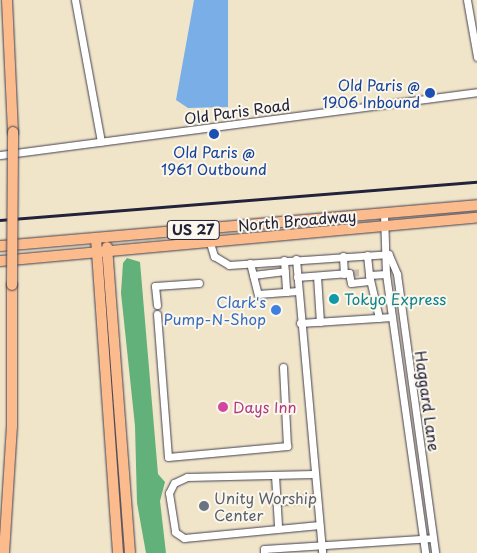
<!DOCTYPE html>
<style>
body{margin:0}
#map{position:relative;width:477px;height:553px;overflow:hidden;background:#f1e5c9;font-family:"Playpen Sans",sans-serif}
div>[style]{position:absolute}
.forest>*{inset:0;background:#62b07a}
.water>*{inset:0;background:#79aee7}
.minor-tunnel>*{height:7px;margin-top:-3.5px;transform-origin:0;background:repeating-linear-gradient(90deg,#c8bead 0 7px,transparent 0 10.5px)}
.roads{filter:drop-shadow(0 0 1px #413f50) drop-shadow(0 0 1px #413f50)}
.minor>*{height:7px;margin:-3.5px;padding:0 3.5px;transform-origin:3.5px;border-radius:3.5px;background:#fff}
.highway>*{height:10px;margin:-5px;padding:0 5px;transform-origin:5px;border-radius:5px;background:#fbbb8c}
.rail>*{height:2.5px;margin:-1.25px;padding:0 1.25px;transform-origin:1.25px;border-radius:1.25px;background:#22223b}
.bridges{filter:drop-shadow(0 0 1px #413f50) drop-shadow(0 0 1px #413f50)}
.highway-bridge>*{height:10px;margin:-5px;padding:0 5px;transform-origin:5px;border-radius:5px;background:#fbbb8c}
.dots>*{width:14px;height:14px;translate:-50% -50%;box-sizing:border-box;border:2px solid #fbf7ec;border-radius:50%}
span{translate:-50% -50%;white-space:nowrap;text-align:center;line-height:1.15;-webkit-text-stroke:4px #fbf7ec;paint-order:stroke}
.shield-label span{padding:1px 4px;background:#fbf7ec;border:1px solid;border-radius:4px;-webkit-text-stroke-width:0}
.shield-label{font-size:14px;color:#22223b;font-weight:700}
.transit-label{font-size:15px;color:#164399}
.right{translate:-100% -50%;text-align:right}
.street-label{font-size:15px;color:#22223b}
.culture-label{font-size:15px;color:#0d838f}
.left{translate:0 -50%;text-align:left}
.shop-label{font-size:15px;color:#366cbe}
.hotel-label{font-size:15px;color:#b23c85}
.worship-label{font-size:15px;color:#5b616d}
</style>
<div id="map">
<div class="forest">
<div style="clip-path:polygon(127px 258px,140px 262px,158px 474px,165px 482px,160px 501px,166px 553px,146px 553px,137px 503px,135px 426px,121px 293px,123px 263px)"></div>
</div>
<div class="water">
<div style="clip-path:polygon(194px 0,228px 0,228px 107px,188px 108px,176px 100px)"></div>
</div>
<div class="minor-tunnel">
<div style="left:352px;top:273px;width:9px;rotate:-6deg"></div>
</div>
<div class="roads">
<div class="minor">
<div style="left:75px;top:0;width:144px;rotate:79.6deg"></div>
<div style="left:467px;top:0;width:58px;rotate:80deg"></div>
<div style="left:0;top:155px;width:481px;rotate:-7.5deg"></div>
<div style="left:384px;top:214px;width:60px;rotate:88.1deg"></div>
<div style="left:386px;top:274px;width:282px;rotate:82deg"></div>
<div style="left:210px;top:243px;width:14px;rotate:73deg"></div>
<div style="left:214px;top:256px;width:17px;rotate:31deg"></div>
<div style="left:229px;top:265px;width:160px;rotate:-3.9deg"></div>
<div style="left:367px;top:255px;width:20px;rotate:84deg"></div>
<div style="left:369px;top:275px;width:17px;rotate:-3deg"></div>
<div style="left:389px;top:255px;width:21px;rotate:67deg"></div>
<div style="left:397px;top:274px;width:282px;rotate:82.2deg"></div>
<div style="left:343px;top:256px;width:18px;rotate:87deg"></div>
<div style="left:296px;top:259px;width:295px;rotate:84.9deg"></div>
<div style="left:284px;top:260px;width:32px;rotate:86deg"></div>
<div style="left:250px;top:263px;width:32px;rotate:76deg"></div>
<div style="left:258px;top:294px;width:40px;rotate:-4.3deg"></div>
<div style="left:253px;top:275px;width:32px;rotate:-7deg"></div>
<div style="left:369px;top:275px;width:44px;rotate:76.9deg"></div>
<div style="left:317px;top:276px;width:46px;rotate:86.3deg"></div>
<div style="left:297px;top:277px;width:52px;rotate:-4.4deg"></div>
<div style="left:349px;top:273px;width:10px;rotate:79deg"></div>
<div style="left:351px;top:283px;width:18px;rotate:-6deg"></div>
<div style="left:157px;top:305px;width:19px;rotate:-96deg"></div>
<div style="left:155px;top:286px;width:44px;rotate:-3.9deg"></div>
<div style="left:157px;top:314px;width:143px;rotate:85.6deg"></div>
<div style="left:168px;top:457px;width:120px;rotate:-5.3deg"></div>
<div style="left:287px;top:446px;width:79px;rotate:-92.9deg"></div>
<div style="left:300px;top:323px;width:92px;rotate:-3.7deg"></div>
<div style="left:313px;top:474px;width:126px;rotate:178.6deg"></div>
<div style="left:187px;top:477px;width:14px;rotate:155deg"></div>
<div style="left:174px;top:483px;width:11px;rotate:117deg"></div>
<div style="left:169px;top:493px;width:39px;rotate:81deg"></div>
<div style="left:175px;top:532px;width:11px;rotate:34deg"></div>
<div style="left:184px;top:538px;width:136px;rotate:-5.5deg"></div>
<div style="left:275px;top:475px;width:51px;rotate:86.6deg"></div>
<div style="left:277px;top:501px;width:39px;rotate:-4deg"></div>
<div style="left:264px;top:553px;width:4px;rotate:-90deg"></div>
<div style="left:264px;top:549px;width:169px;rotate:-3.7deg"></div>
</div>
<div class="highway">
<div style="left:7px;top:0;width:132px;rotate:87.4deg"></div>
<div style="left:96px;top:238px;width:316px;rotate:86deg"></div>
<div style="left:0;top:246px;width:479px;rotate:-4.9deg"></div>
<div style="left:107px;top:247px;width:307px;rotate:85.7deg"></div>
<div style="left:0;top:261px;width:479px;rotate:-5.2deg"></div>
<div style="left:4px;top:553px;width:127px;rotate:-86.4deg"></div>
<div style="left:12px;top:426px;width:141px;rotate:-90deg"></div>
</div>
</div>
<div class="rail">
<div style="left:0;top:220px;width:479px;rotate:-4.6deg"></div>
</div>
<div class="bridges">
<div class="highway-bridge">
<div style="left:12px;top:285px;width:153px;rotate:-89.6deg"></div>
</div>
</div>
<div class="dots">
<div style="left:430px;top:93px;background:#1a4fb4"></div>
<div style="left:214px;top:134px;background:#1a4fb4"></div>
<div style="left:334px;top:299px;background:#0f9aa8"></div>
<div style="left:276px;top:310px;background:#3f7fe0"></div>
<div style="left:223px;top:407px;background:#d1479c"></div>
<div style="left:204px;top:506px;background:#6b7280"></div>
</div>
<div class="shield-label">
<span style="left:193px;top:230px">US 27</span>
</div>
<div class="transit-label">
<span class="right" style="left:420px;top:93px">Old Paris @<br>1906 Inbound</span>
<span style="left:214px;top:160px">Old Paris @<br>1961 Outbound</span>
</div>
<div class="street-label">
<span style="left:237px;top:111px;rotate:-8deg">Old Paris Road</span>
<span style="left:297px;top:220px;rotate:-5deg">North Broadway</span>
<span style="left:428px;top:401px;rotate:82deg">Haggard Lane</span>
</div>
<div class="culture-label">
<span class="left" style="left:344px;top:299px">Tokyo Express</span>
</div>
<div class="shop-label">
<span class="right" style="left:266px;top:310px">Clark's<br>Pump-N-Shop</span>
</div>
<div class="hotel-label">
<span class="left" style="left:233px;top:407px">Days Inn</span>
</div>
<div class="worship-label">
<span class="left" style="left:214px;top:506px">Unity Worship<br>Center</span>
</div>
</div>
